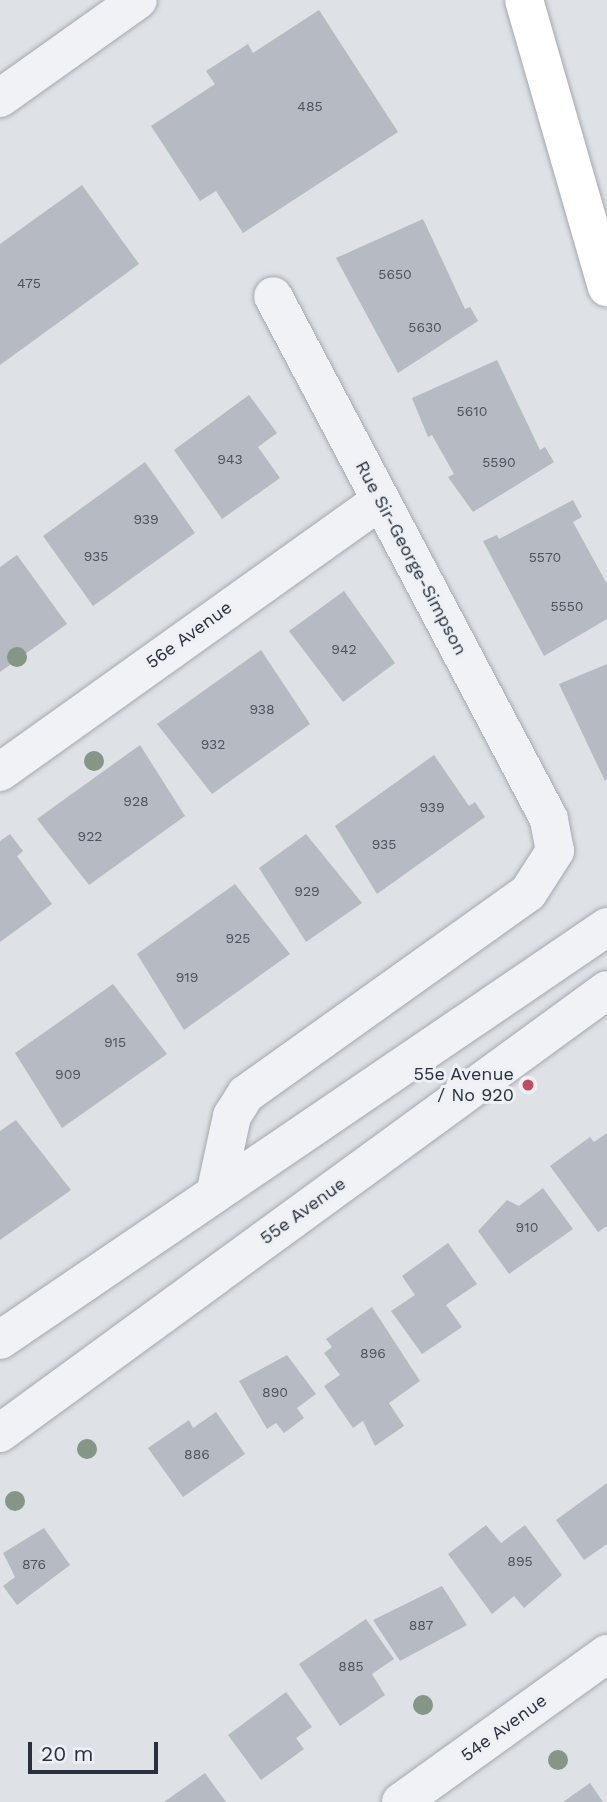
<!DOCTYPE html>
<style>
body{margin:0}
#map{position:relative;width:607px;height:1802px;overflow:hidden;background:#dee1e6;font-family:"Work Sans",sans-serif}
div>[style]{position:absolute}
.building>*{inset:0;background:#b6bac2}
.roads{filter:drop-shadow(0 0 2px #a4a8b0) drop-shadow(0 0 2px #a4a8b0)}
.minor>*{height:38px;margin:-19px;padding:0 19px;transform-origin:19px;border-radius:19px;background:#f0f2f5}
.highway>*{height:38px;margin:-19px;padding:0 19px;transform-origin:19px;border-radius:19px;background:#fff}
.trees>*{width:20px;height:20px;margin:-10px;border-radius:50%;background:#859586}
.dots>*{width:19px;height:19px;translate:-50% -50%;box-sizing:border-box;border:4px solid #edf0f4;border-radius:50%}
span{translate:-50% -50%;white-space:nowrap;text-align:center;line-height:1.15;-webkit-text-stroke:6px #edf0f4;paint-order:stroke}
.number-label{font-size:14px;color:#4c525e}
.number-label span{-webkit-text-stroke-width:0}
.street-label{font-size:18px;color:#292f3c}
.poi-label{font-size:18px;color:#292f3c}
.right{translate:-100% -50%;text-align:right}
.scale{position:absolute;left:28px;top:1742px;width:130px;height:32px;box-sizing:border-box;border:4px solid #292f3c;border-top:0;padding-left:9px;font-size:21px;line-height:24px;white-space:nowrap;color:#292f3c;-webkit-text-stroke:5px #edf0f4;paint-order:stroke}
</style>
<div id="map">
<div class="building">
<div style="clip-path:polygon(319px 10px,398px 132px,243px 233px,216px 191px,200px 201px,151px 126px,215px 84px,206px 71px,248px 44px,253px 53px)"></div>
<div style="clip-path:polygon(82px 185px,139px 264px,0 365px,0 244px)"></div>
<div style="clip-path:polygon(423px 219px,465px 309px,470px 307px,478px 321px,398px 373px,336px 258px)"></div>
<div style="clip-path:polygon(497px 360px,540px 450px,545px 447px,554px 462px,473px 512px,448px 477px,454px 474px,432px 435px,428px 437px,412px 398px)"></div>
<div style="clip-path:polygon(249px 395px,277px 433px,258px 447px,280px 478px,222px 519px,174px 450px)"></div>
<div style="clip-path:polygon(145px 462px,195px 533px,93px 606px,43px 536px)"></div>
<div style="clip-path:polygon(573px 500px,582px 517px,573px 522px,607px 584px,607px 619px,544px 656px,483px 541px,497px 535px,499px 539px)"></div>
<div style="clip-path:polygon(17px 555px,67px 624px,0 672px,0 567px)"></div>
<div style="clip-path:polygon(344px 591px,395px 663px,343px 702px,289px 631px)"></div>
<div style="clip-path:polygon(261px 650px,310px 724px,212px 794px,157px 724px)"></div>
<div style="clip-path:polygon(607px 664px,607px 779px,605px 781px,559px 684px)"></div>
<div style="clip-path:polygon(140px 745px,185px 816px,89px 885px,37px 819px)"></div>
<div style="clip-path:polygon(434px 755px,469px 806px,475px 802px,485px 817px,377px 894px,335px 826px)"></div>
<div style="clip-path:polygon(10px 834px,23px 851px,17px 856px,52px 904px,0 942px,0 841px)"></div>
<div style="clip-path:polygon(306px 834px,362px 903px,306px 942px,259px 868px)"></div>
<div style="clip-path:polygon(235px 884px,290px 954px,184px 1030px,137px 954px)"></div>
<div style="clip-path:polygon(113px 984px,167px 1054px,62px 1128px,15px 1053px)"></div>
<div style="clip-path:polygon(16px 1120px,71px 1190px,0 1240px,0 1131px)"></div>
<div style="clip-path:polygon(607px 1133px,607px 1226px,598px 1232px,550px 1166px,590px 1137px,594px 1142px)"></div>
<div style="clip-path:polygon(543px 1188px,573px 1229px,509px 1274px,478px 1231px,507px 1200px,519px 1206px)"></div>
<div style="clip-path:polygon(448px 1243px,477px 1284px,446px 1305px,462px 1327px,422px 1354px,391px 1311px,415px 1295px,402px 1276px)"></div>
<div style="clip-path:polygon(372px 1307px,420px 1381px,389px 1403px,404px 1426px,375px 1446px,363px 1421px,353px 1428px,324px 1386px,340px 1375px,324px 1353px,332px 1347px,326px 1339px)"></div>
<div style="clip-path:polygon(287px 1355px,316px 1394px,297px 1408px,304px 1418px,284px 1433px,276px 1423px,267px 1429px,239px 1381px)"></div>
<div style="clip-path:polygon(216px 1412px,245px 1454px,183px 1497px,148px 1448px,189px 1420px,193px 1428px)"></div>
<div style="clip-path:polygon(607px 1483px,607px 1544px,584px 1560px,556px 1520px)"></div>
<div style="clip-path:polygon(486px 1525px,501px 1543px,525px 1525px,562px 1575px,524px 1608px,514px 1596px,492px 1614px,448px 1554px)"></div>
<div style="clip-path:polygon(44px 1528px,70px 1565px,17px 1605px,3px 1586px,15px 1577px,3px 1553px)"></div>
<div style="clip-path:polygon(442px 1586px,467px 1625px,400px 1661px,373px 1620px)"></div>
<div style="clip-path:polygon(366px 1619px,394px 1659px,372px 1674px,385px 1695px,340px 1726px,299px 1664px)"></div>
<div style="clip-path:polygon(286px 1692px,312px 1727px,296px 1738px,304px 1749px,261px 1780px,228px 1735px)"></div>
<div style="clip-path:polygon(205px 1773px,226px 1802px,164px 1802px)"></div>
<div style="clip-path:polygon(590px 1783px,603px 1802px,563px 1802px)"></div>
</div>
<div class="roads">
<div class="minor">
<div style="left:0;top:98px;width:169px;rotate:-35.4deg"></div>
<div style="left:0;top:772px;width:467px;rotate:-35.5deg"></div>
<div style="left:216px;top:1190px;width:76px;rotate:-77.8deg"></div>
<div style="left:232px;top:1116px;width:26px;rotate:-58deg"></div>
<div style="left:246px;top:1094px;width:346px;rotate:-35.5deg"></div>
<div style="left:528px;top:893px;width:50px;rotate:-57.3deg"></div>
<div style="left:555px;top:851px;width:33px;rotate:-101deg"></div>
<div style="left:549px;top:819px;width:591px;rotate:-117.82deg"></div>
<div style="left:0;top:1340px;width:734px;rotate:-34.23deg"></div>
<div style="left:0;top:1433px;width:751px;rotate:-36.12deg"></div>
<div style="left:401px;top:1802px;width:254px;rotate:-35.7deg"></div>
</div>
<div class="highway">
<div style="left:524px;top:0;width:299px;rotate:73.9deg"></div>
</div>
</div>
<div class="trees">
<div style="left:17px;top:657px"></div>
<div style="left:94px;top:761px"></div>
<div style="left:87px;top:1449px"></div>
<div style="left:15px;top:1501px"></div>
<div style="left:423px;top:1705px"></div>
<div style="left:558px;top:1760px"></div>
</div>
<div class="dots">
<div style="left:528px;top:1085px;background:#c14d5e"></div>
</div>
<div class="number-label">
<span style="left:310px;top:106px">485</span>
<span style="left:395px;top:274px">5650</span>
<span style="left:29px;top:283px">475</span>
<span style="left:425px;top:327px">5630</span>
<span style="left:472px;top:411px">5610</span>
<span style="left:230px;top:459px">943</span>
<span style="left:499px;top:462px">5590</span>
<span style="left:146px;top:519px">939</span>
<span style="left:96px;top:556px">935</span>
<span style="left:545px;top:557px">5570</span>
<span style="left:567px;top:606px">5550</span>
<span style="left:344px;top:649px">942</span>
<span style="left:262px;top:709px">938</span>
<span style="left:213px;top:744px">932</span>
<span style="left:136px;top:801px">928</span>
<span style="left:432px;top:807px">939</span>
<span style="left:90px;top:836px">922</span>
<span style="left:384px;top:844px">935</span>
<span style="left:307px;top:891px">929</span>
<span style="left:238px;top:938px">925</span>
<span style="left:187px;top:977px">919</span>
<span style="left:115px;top:1042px">915</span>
<span style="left:68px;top:1074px">909</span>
<span style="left:527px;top:1227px">910</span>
<span style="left:373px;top:1353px">896</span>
<span style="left:275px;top:1392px">890</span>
<span style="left:197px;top:1454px">886</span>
<span style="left:520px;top:1561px">895</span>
<span style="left:34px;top:1564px">876</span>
<span style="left:421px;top:1625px">887</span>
<span style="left:351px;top:1666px">885</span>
</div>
<div class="street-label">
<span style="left:411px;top:558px;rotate:62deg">Rue Sir-George-Simpson</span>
<span style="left:189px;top:635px;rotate:-36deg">56e Avenue</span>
<span style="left:303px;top:1211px;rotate:-36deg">55e Avenue</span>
<span style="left:504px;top:1728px;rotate:-36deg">54e Avenue</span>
</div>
<div class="poi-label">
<span class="right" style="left:514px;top:1085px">55e Avenue<br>/ No 920</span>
</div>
<div class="scale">20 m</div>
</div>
